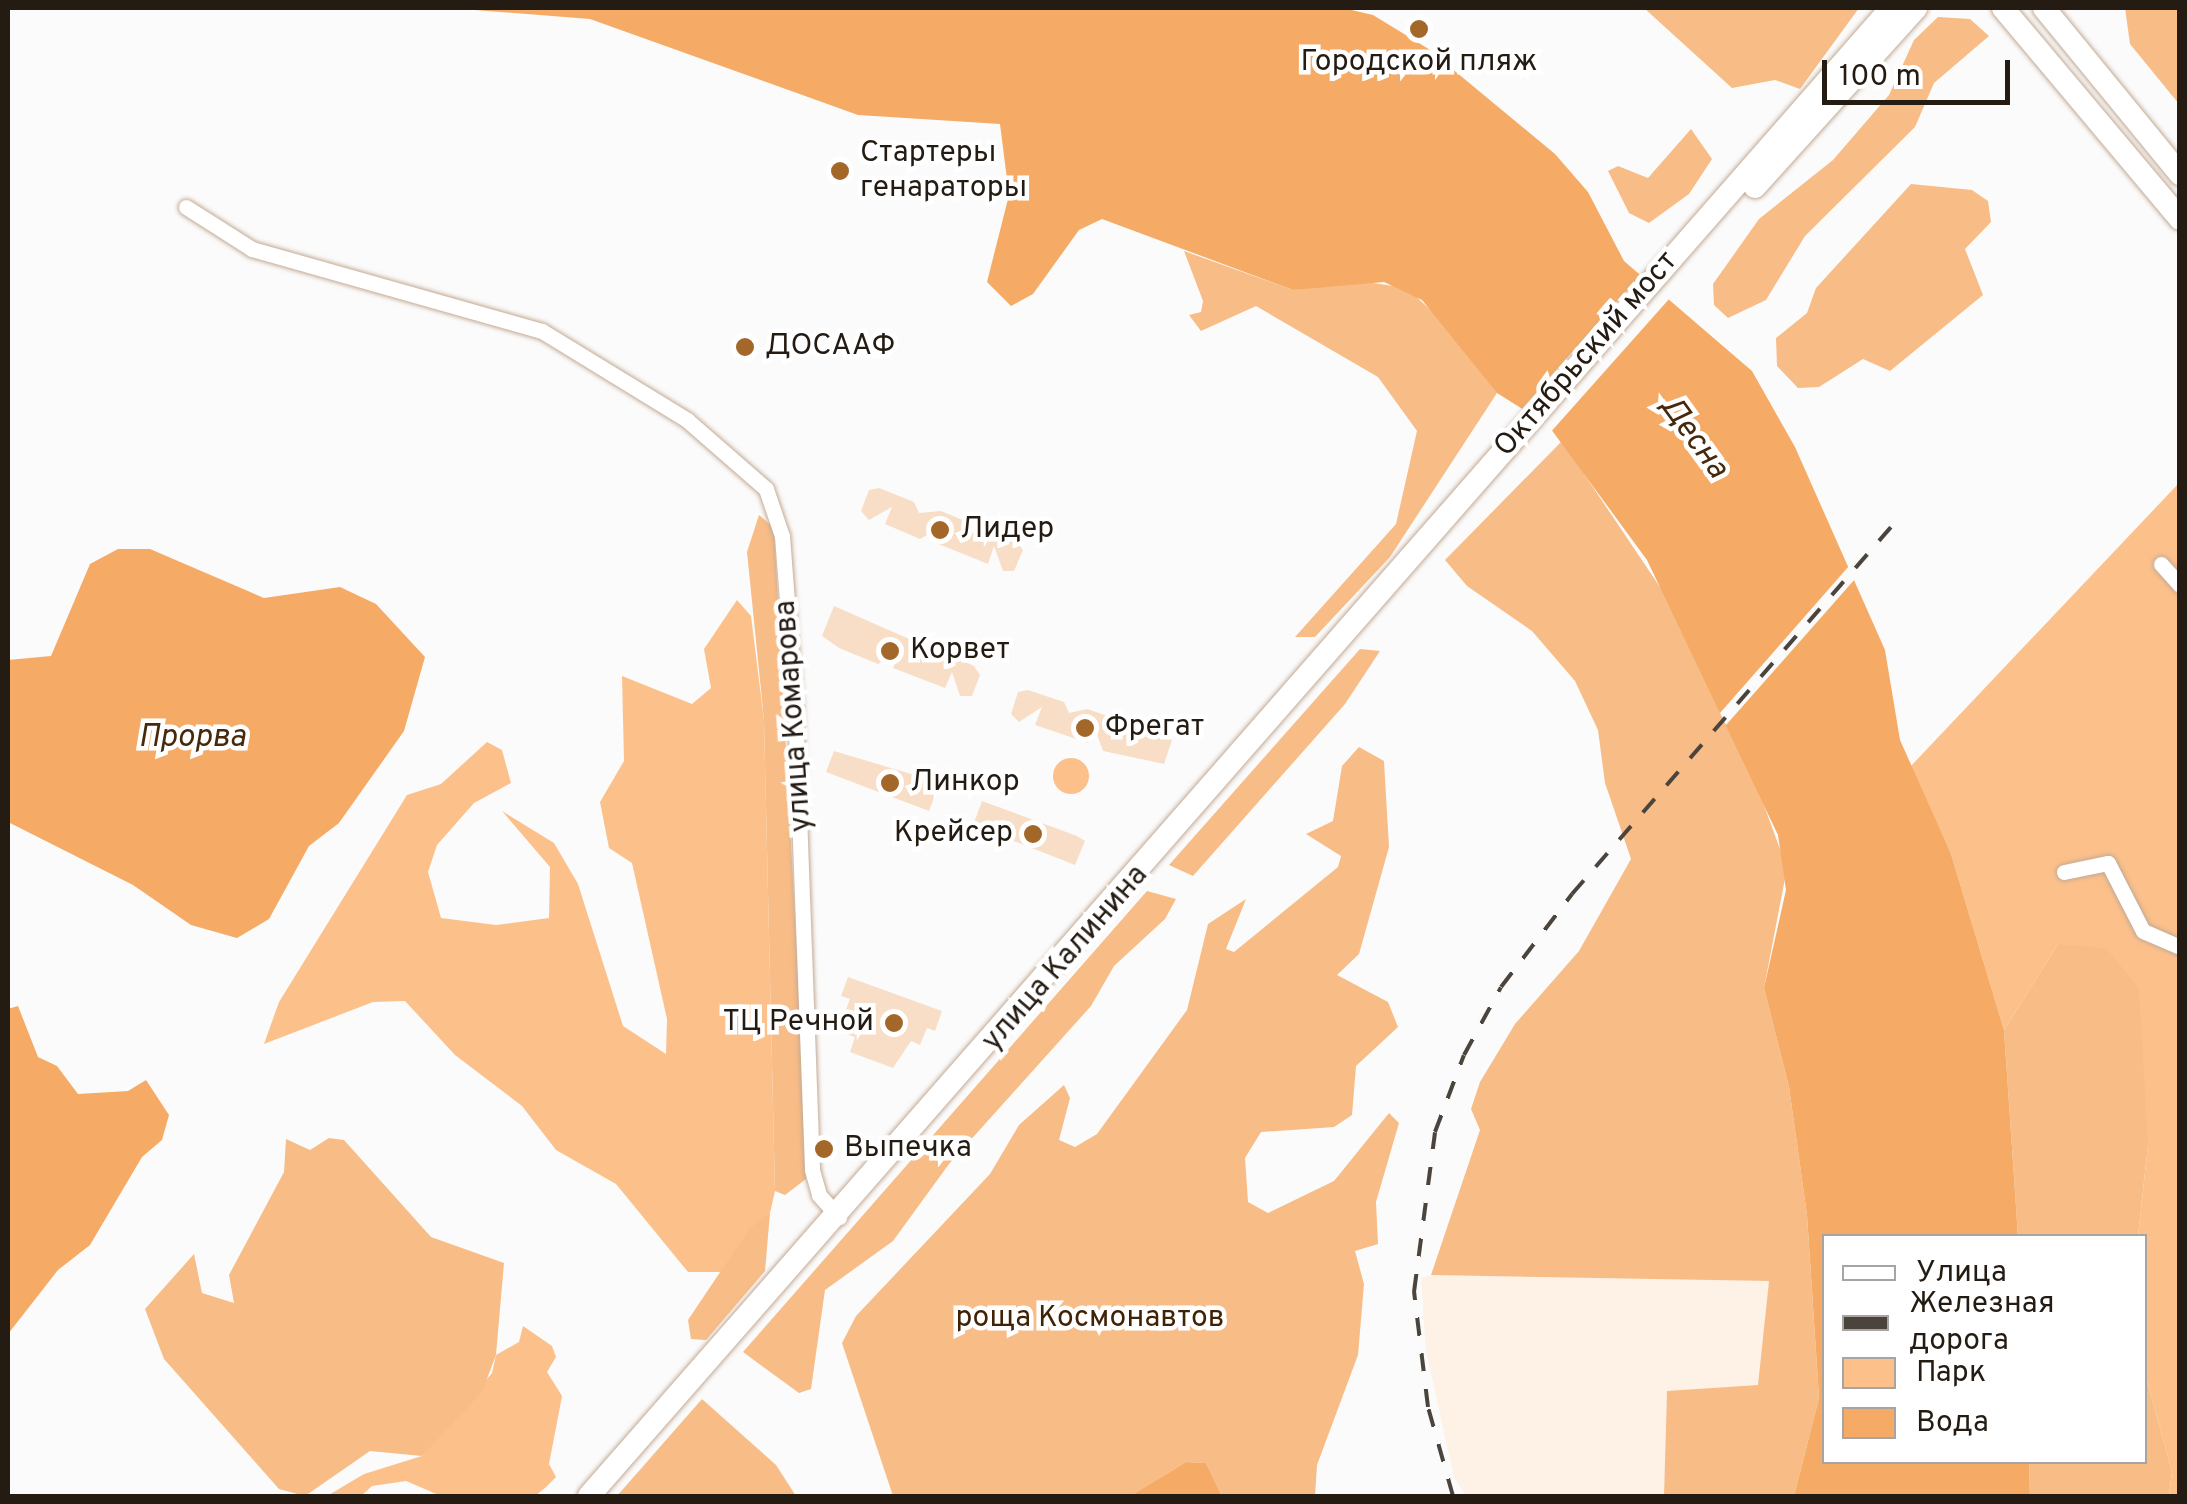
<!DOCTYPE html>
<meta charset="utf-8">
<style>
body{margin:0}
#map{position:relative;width:2187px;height:1504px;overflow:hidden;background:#fbfbfb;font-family:Overpass,sans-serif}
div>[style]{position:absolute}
.built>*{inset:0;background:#fef1e5}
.green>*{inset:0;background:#fcc08b}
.round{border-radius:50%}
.forest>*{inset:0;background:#f8bc86}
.water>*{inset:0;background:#f5ab65}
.pier>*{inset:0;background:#fbfbfb}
.building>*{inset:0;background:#f9dec7}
.roads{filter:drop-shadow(0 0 2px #c3aa94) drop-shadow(0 0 2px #c3aa94)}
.minor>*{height:15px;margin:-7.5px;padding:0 7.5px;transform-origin:7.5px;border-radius:7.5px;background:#fff}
.primary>*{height:22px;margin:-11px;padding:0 11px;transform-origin:11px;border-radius:11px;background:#fff}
.rail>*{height:4px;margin-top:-2px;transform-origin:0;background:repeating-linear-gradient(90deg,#4b443d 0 18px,transparent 0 36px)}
.dots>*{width:28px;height:28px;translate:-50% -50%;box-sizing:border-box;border:5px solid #fff;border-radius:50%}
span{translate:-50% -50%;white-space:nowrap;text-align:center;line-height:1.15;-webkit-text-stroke:9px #fff;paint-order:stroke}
.poi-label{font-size:30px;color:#241b13}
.left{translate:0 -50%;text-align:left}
.right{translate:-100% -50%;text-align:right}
.street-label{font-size:30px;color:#241b13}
.park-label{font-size:30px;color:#402304}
.water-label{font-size:32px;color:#47290b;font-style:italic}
.frame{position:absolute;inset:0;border:10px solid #241b13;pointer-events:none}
.legend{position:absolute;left:1822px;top:1234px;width:325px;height:230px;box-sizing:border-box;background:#fff;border:2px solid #a7a4a1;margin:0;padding:12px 18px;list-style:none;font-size:30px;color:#241b13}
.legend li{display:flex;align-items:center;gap:20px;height:50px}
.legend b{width:50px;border:2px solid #a7a4a1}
.scale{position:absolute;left:1822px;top:60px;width:188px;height:45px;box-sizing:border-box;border:5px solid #241b13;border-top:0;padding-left:12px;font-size:30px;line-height:35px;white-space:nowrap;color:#241b13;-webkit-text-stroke:8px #fff;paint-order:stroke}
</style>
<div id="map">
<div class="built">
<div style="clip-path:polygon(1431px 1275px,1769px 1281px,1759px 1385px,1667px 1392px,1664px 1496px,1466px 1496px,1454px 1477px,1426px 1351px,1421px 1278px)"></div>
</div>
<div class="green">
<div style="clip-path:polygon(2179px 483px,2179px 1496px,2169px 1496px,2172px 1472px,2145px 1373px,2144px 1236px,2138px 1236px,2148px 1145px,2058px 944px,2004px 1030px,1951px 854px,1910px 767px)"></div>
<div style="clip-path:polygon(737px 600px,751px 616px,764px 720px,775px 1191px,770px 1213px,743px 1238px,725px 1272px,688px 1272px,616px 1184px,556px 1150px,522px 1106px,455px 1055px,405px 1001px,373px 1002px,264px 1044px,279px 1002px,407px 795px,441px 784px,487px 742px,502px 750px,511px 783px,474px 803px,437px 845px,428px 872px,441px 918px,496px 925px,549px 918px,550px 867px,502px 811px,554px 843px,578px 884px,623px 1026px,666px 1054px,667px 1019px,632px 863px,609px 848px,600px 802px,624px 761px,622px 676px,692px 704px,711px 688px,704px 649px)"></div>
<div class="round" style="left:1053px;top:758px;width:36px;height:36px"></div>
<div style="clip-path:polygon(523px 1326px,552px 1346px,556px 1357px,547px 1372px,562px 1396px,549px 1464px,556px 1477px,545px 1488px,535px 1496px,441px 1496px,406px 1481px,372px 1486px,361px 1496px,327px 1496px,364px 1474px,422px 1456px,492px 1373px,496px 1355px,519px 1342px)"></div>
</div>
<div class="forest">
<div style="clip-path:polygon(1644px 8px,1859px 8px,1800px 89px,1775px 80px,1732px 88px)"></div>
<div style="clip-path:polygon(2125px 8px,2179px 8px,2179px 104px,2130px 44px)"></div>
<div style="clip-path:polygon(1938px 17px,1970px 19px,1989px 36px,1934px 83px,1915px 127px,1805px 236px,1766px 300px,1728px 318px,1714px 305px,1713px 284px,1759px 219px,1833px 160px,1889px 95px,1914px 40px)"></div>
<div style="clip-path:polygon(1691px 129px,1712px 159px,1689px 194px,1649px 223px,1629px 213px,1608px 171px,1618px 166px,1648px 178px)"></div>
<div style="clip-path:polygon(1911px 184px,1972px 190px,1988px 201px,1991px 222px,1965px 249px,1983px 295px,1890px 371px,1863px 359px,1819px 387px,1798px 388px,1777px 366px,1776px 338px,1807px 313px,1816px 288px)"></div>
<div style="clip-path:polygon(1184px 251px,1293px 290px,1360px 281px,1407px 288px,1456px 334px,1497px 393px,1390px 557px,1315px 637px,1295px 637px,1396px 524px,1417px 431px,1378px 377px,1256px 306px,1201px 331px,1189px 315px,1201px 312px,1203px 301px)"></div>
<div style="clip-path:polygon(1562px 441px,1670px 602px,1740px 740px,1787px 868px,1764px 988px,1789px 1087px,1807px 1215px,1819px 1398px,1794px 1496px,1664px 1496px,1667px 1391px,1758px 1385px,1769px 1281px,1431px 1275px,1480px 1130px,1471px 1109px,1480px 1082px,1515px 1024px,1579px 951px,1631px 859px,1605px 783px,1598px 730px,1575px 681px,1532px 631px,1467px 586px,1445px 560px)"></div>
<div style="clip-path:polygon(759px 515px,774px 528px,804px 1086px,806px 1179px,785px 1195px,775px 1191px,764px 720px,747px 552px)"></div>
<div style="clip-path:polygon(1360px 649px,1380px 651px,1345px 704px,1193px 876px,1169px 865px)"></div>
<div style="clip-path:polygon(1359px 747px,1384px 761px,1389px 847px,1359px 954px,1337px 975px,1388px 1002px,1398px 1027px,1356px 1066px,1352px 1115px,1334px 1127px,1261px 1132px,1245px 1158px,1248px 1202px,1268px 1213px,1334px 1181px,1389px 1113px,1399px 1123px,1376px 1202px,1378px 1244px,1355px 1251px,1364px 1284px,1358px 1355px,1317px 1465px,1315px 1496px,1222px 1496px,1206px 1463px,1186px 1462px,1130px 1496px,893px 1496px,842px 1343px,856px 1316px,990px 1174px,1019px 1125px,1064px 1085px,1070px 1098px,1059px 1140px,1075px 1147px,1097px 1134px,1187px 1010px,1208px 924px,1246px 899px,1226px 949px,1234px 952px,1338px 867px,1341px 856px,1306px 834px,1333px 821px,1342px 766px)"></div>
<div style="clip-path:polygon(1147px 891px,1176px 899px,1165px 919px,1114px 966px,1091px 1006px,949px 1164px,893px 1241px,825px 1290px,811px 1389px,799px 1393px,743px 1352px)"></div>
<div style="clip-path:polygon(2058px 944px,2106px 948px,2139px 988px,2148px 1145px,2138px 1236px,2018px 1236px,2004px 1030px)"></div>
<div style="clip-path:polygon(329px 1138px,344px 1140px,431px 1237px,504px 1263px,496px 1355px,482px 1392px,422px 1456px,370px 1451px,305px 1496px,279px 1489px,164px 1359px,145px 1309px,194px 1254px,202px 1293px,234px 1303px,229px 1275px,284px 1172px,286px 1139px,310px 1150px)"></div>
<div style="clip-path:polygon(770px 1213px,765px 1271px,706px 1340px,691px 1339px,688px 1320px,749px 1229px)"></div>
<div style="clip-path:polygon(2145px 1373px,2172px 1472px,2169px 1496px,2030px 1496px,2029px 1462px,2144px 1462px)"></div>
<div style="clip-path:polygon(702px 1399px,776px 1465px,796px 1496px,617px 1496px)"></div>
</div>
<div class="water">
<div style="clip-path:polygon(449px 8px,1343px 8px,1373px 15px,1427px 48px,1555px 154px,1588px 192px,1624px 261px,1752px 371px,1795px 447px,1885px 650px,1900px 740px,1951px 854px,2004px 1030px,2018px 1236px,1824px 1236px,1824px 1462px,2029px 1462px,2030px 1496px,1794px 1496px,1819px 1398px,1807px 1215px,1789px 1087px,1764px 988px,1786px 890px,1778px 835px,1647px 560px,1548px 425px,1497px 393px,1422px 300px,1384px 282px,1293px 290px,1102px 219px,1079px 230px,1033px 294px,1011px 306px,987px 282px,1009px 195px,1000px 124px,858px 115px,590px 19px)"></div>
<div style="clip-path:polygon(118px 549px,150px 549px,264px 598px,340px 587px,376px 604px,425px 657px,404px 731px,339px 823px,309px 846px,269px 919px,237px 938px,191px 925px,133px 885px,8px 822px,8px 660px,51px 656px,90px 564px)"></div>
<div style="clip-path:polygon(18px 1006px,38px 1057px,57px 1066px,78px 1094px,128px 1091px,146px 1080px,169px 1115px,162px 1140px,142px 1157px,90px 1245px,58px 1270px,8px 1334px,8px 1009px)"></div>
<div style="clip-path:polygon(1186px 1462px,1206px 1463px,1222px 1496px,1130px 1496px)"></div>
</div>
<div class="pier">
<div style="clip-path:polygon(1642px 273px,1670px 298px,1549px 434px,1521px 410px)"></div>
<div style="clip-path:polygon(1849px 566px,1855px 579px,1726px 725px,1720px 713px)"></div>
</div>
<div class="building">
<div style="clip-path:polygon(879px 488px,914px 502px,919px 513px,941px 511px,965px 521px,970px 533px,989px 529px,1016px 541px,1023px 550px,1014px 571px,1003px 571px,994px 546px,988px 564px,936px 543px,941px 527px,920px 539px,885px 524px,892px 507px,869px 520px,861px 511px,869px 490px)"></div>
<div style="clip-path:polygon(834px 606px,916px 642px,927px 657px,946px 654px,974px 666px,980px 675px,972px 696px,960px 696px,952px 672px,945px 688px,893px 668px,900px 651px,878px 664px,839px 648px,822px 636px)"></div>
<div style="clip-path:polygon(1028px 690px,1064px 702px,1069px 713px,1087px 709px,1149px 730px,1162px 727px,1172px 740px,1164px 764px,1103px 751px,1094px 726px,1088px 743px,1035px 725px,1042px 707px,1019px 722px,1011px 714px,1018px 692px)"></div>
<div style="clip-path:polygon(834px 751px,921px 777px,937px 790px,929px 811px,826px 772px)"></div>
<div style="clip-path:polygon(982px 801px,1077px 836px,1085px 841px,1075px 865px,973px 825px)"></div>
<div style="clip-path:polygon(848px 977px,942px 1011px,935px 1031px,927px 1028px,920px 1045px,911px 1041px,893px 1068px,850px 1052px,855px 1037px,846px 1034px,852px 1018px,844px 1015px,850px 999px,841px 996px)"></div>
</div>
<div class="roads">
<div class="minor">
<div style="left:186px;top:207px;width:78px;rotate:32.5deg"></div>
<div style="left:252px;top:249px;width:301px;rotate:15.8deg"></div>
<div style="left:542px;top:331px;width:170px;rotate:31.5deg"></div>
<div style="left:687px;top:420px;width:105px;rotate:41.1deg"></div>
<div style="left:766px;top:489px;width:50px;rotate:71.2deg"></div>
<div style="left:782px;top:536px;width:169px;rotate:85.6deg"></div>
<div style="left:795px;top:705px;width:465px;rotate:87.9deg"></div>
<div style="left:812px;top:1170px;width:26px;rotate:74deg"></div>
<div style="left:819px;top:1195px;width:30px;rotate:48deg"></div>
<div style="left:2161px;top:564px;width:28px;rotate:48deg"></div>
<div style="left:2064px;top:872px;width:45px;rotate:-11.6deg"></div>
<div style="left:2108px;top:863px;width:76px;rotate:62.8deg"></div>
<div style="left:2143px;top:931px;width:40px;rotate:23.4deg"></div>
</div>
<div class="primary">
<div style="left:2003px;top:8px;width:275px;rotate:50deg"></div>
<div style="left:2044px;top:8px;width:215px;rotate:50.7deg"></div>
<div style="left:1755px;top:187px;width:241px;rotate:-48deg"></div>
<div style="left:589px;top:1496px;width:1977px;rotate:-48.81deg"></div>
</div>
</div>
<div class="rail">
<div style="left:1453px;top:1496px;width:92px;rotate:-105.7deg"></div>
<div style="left:1428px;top:1407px;width:116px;rotate:-96.9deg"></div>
<div style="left:1414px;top:1292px;width:161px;rotate:-82.5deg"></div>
<div style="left:1435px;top:1132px;width:82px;rotate:-69.4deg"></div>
<div style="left:1464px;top:1055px;width:77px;rotate:-61.4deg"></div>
<div style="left:1501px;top:987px;width:117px;rotate:-52.6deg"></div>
<div style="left:1572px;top:894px;width:498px;rotate:-49deg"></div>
</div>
<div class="dots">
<div style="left:1419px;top:29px;background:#a3672a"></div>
<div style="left:840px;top:171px;background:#a3672a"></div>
<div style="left:745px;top:347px;background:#a3672a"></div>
<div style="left:940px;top:530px;background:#a3672a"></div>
<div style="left:890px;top:651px;background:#a3672a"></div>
<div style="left:1085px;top:728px;background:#a3672a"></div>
<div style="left:890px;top:783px;background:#a3672a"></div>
<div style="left:1033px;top:834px;background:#a3672a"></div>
<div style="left:894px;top:1023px;background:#a3672a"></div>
<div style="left:824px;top:1149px;background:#a3672a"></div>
</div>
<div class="poi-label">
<span style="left:1419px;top:63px">Городской пляж</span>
<span class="left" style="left:860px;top:171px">Стартеры<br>генараторы</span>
<span class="left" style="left:765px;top:347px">ДОСААФ</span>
<span class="left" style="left:960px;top:530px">Лидер</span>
<span class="left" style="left:910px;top:651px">Корвет</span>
<span class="left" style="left:1105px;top:728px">Фрегат</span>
<span class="left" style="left:910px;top:783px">Линкор</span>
<span class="right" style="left:1013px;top:834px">Крейсер</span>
<span class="right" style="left:874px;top:1023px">ТЦ Речной</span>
<span class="left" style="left:844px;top:1149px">Выпечка</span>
</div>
<div class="street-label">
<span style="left:1587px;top:355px;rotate:-49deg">Октябрьский мост</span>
<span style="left:795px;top:716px;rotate:-94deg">улица Комарова</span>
<span style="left:1066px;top:959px;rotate:-49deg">улица Калинина</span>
</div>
<div class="park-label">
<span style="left:1090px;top:1319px">роща Космонавтов</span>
</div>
<div class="water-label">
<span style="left:1693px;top:438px;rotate:54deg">Десна</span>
<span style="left:192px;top:738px">Прорва</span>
</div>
<div class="frame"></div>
<ul class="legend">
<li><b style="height:12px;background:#fff"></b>Улица</li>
<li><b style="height:12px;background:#4b443d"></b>Железная дорога</li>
<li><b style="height:28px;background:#fcc08b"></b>Парк</li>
<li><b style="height:28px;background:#f5ab65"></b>Вода</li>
</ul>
<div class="scale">100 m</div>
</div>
